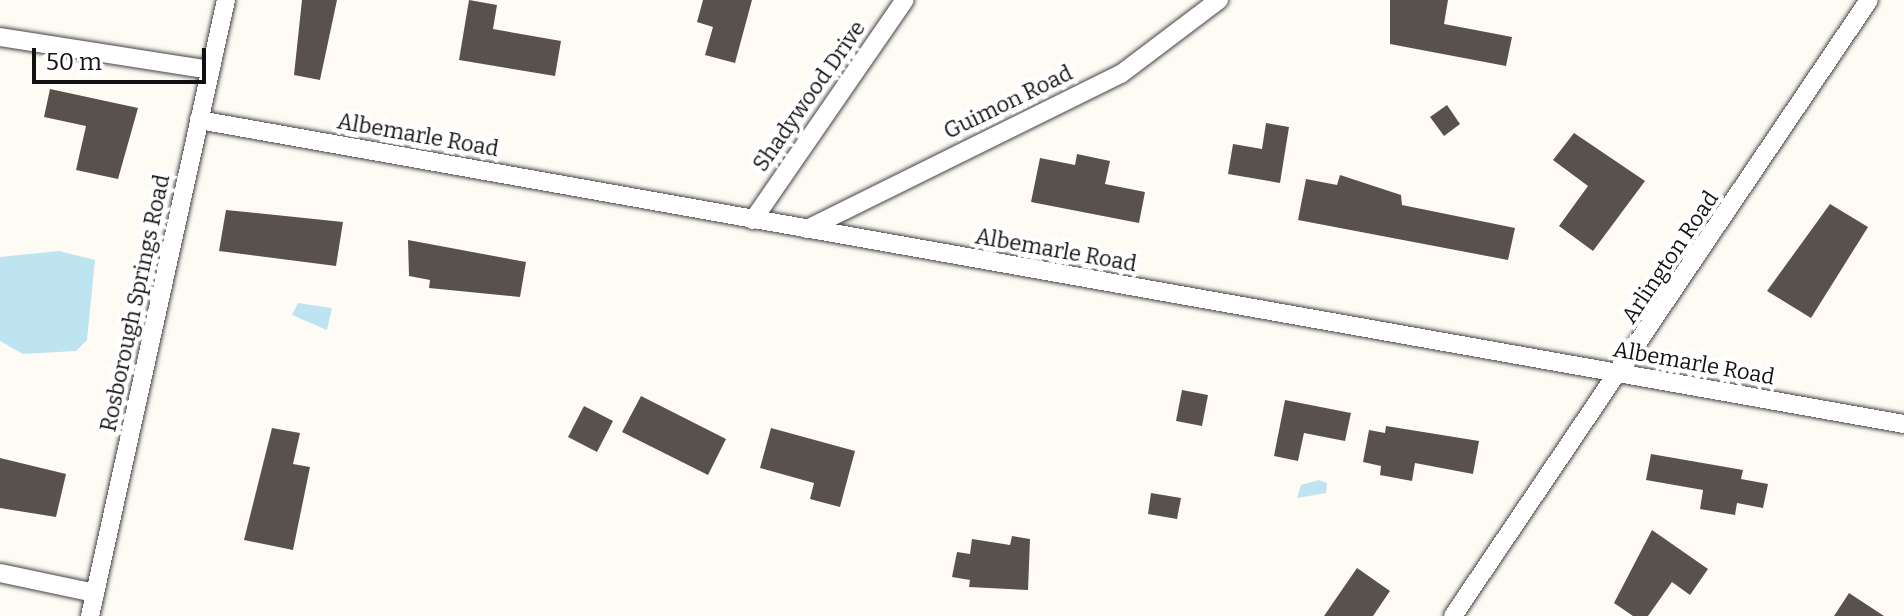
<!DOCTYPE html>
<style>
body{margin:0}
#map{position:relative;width:1904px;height:616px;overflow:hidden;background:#fefbf5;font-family:Bitter,serif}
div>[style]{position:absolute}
.water>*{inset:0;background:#bee4f2}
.building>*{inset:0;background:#59514e}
.roads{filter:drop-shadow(0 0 2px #444) drop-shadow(0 0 2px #444)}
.minor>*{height:18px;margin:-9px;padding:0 9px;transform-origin:9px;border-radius:9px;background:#fff}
span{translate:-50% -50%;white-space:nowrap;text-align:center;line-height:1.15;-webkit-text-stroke:8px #fff;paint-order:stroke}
.street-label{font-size:22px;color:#111}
.scale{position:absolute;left:32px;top:48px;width:174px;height:36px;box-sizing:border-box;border:4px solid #111;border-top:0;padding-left:10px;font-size:24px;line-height:28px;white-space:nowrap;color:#111;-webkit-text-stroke:6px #fff;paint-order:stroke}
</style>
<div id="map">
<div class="water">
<div style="clip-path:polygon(59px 251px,95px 260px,87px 340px,76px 351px,23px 354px,0 341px,0 257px)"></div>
<div style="clip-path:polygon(298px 303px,332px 308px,327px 330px,292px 315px)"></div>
<div style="clip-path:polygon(1319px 480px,1327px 483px,1326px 493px,1297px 498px,1301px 485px)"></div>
</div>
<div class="building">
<div style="clip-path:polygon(302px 0,337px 0,320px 80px,294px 75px)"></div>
<div style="clip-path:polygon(469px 0,497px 5px,493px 29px,561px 41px,555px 76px,459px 60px)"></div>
<div style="clip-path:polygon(703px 0,752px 0,735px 63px,705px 55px,713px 27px,697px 22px)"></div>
<div style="clip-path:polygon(1390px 0,1448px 0,1444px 24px,1512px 37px,1506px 66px,1390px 44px)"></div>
<div style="clip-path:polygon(50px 89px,138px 108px,118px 179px,76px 170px,86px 126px,44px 117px)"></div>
<div style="clip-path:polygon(1447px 105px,1460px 124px,1444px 136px,1430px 117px)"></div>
<div style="clip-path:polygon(1266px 123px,1289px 127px,1280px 183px,1228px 174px,1233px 144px,1262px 149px)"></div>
<div style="clip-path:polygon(1574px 133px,1645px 181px,1593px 251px,1559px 226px,1588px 186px,1553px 160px)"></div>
<div style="clip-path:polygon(1077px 154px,1110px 161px,1105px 184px,1145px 192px,1139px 223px,1031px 202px,1040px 158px,1075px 165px)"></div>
<div style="clip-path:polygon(1340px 175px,1401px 195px,1402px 205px,1515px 228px,1508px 260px,1298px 220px,1306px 179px,1337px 185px)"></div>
<div style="clip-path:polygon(1830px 204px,1868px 227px,1811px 318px,1767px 291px)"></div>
<div style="clip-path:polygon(226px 210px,343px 222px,336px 266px,219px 251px)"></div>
<div style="clip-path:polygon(408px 240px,526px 262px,520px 297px,429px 288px,430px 280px,409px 276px)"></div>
<div style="clip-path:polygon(1182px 390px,1208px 395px,1202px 426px,1176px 421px)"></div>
<div style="clip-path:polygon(641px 396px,726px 439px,708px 475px,622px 432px)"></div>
<div style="clip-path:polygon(1285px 400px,1351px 413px,1345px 441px,1304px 433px,1298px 461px,1274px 456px)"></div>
<div style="clip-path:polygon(584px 406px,613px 421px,597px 452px,568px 437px)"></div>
<div style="clip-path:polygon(1386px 426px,1479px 441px,1473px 474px,1415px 463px,1412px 481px,1380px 475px,1381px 466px,1363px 462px,1369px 430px,1385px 433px)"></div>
<div style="clip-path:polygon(272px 428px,300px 433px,293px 464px,310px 467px,293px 550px,244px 540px)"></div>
<div style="clip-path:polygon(771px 428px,855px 451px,840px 507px,810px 499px,814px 483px,760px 468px)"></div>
<div style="clip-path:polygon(1651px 454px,1743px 470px,1741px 479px,1768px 484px,1763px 508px,1737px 503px,1735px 515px,1700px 509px,1703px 490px,1646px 480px)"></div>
<div style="clip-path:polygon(0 458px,66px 474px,56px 517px,0 508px)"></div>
<div style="clip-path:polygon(1151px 493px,1181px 498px,1177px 519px,1148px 514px)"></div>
<div style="clip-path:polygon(1652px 530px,1708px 569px,1690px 595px,1672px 582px,1648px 616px,1633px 616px,1614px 603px)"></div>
<div style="clip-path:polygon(1012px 536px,1030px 539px,1028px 590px,969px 587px,970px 580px,952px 577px,957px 552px,970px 554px,972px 539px,1010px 545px)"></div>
<div style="clip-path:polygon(1357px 568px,1390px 591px,1373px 616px,1324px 616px)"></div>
<div style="clip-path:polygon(1849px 593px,1884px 616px,1834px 616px)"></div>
</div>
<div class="roads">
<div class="minor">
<div style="left:0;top:37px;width:213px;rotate:8.9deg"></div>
<div style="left:199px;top:120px;width:1732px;rotate:10.11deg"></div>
<div style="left:753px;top:220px;width:267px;rotate:-55.4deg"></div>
<div style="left:807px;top:229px;width:350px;rotate:-26.3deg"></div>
<div style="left:1121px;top:74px;width:123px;rotate:-37.1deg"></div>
<div style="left:0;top:573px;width:97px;rotate:11.9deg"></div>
<div style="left:90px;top:616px;width:631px;rotate:-77.55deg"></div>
<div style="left:1453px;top:616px;width:743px;rotate:-55.97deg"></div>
</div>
</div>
<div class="street-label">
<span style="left:809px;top:96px;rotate:-55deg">Shadywood Drive</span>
<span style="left:1008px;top:102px;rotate:-26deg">Guimon Road</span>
<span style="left:418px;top:135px;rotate:10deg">Albemarle Road</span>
<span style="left:1056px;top:250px;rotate:10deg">Albemarle Road</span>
<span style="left:1670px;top:257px;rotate:-56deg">Arlington Road</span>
<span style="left:135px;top:303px;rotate:-78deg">Rosborough Springs Road</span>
<span style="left:1694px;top:363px;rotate:10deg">Albemarle Road</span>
</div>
<div class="scale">50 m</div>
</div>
